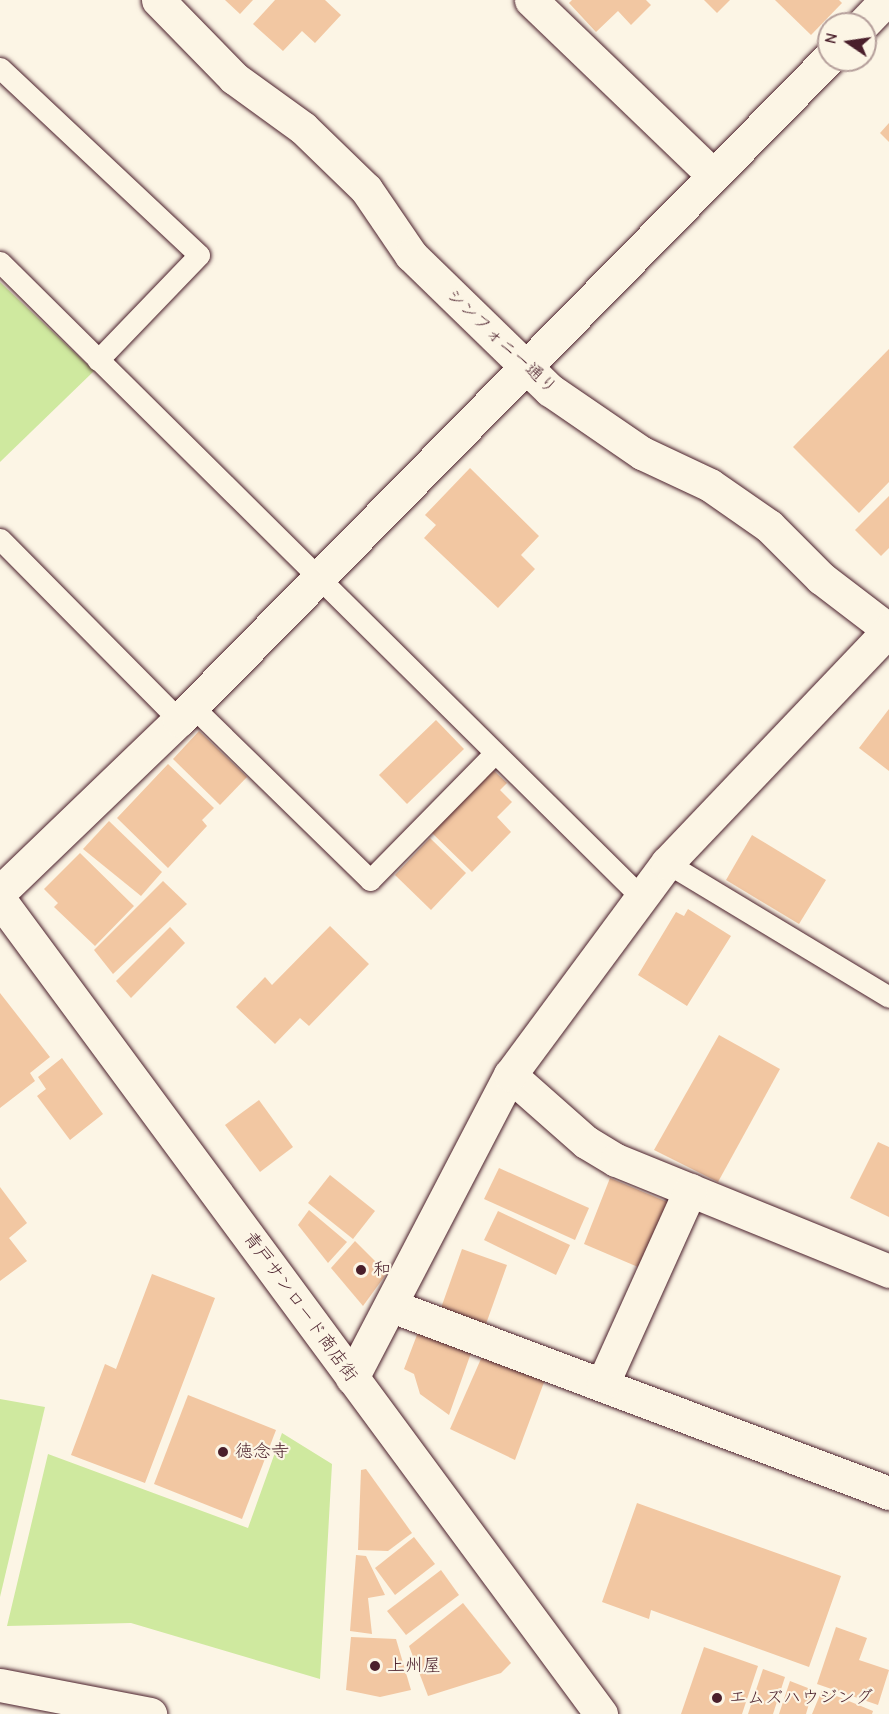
<!DOCTYPE html>
<meta charset="utf-8">
<style>
body{margin:0}
#map{position:relative;width:889px;height:1714px;overflow:hidden;background:#fcf5e5;font-family:"Comic Neue","Klee One",sans-serif}
div>[style]{position:absolute}
.green>*{inset:0;background:#cfe99f}
.building>*{inset:0;background:#f2c7a2}
.roads{filter:drop-shadow(0 0 2px #4a1f2b) drop-shadow(0 0 2px #4a1f2b)}
.lane>*{height:21px;margin:-10.5px;padding:0 10.5px;transform-origin:10.5px;border-radius:10.5px;background:#fcf5e5}
.street>*{height:33px;margin:-16.5px;padding:0 16.5px;transform-origin:16.5px;border-radius:16.5px;background:#fcf5e5}
.secondary>*{height:33px;margin:-16.5px;padding:0 16.5px;transform-origin:16.5px;border-radius:16.5px;background:#fcf5e5}
.dots>*{width:16px;height:16px;translate:-50% -50%;box-sizing:border-box;border:3px solid #fcf5e5;border-radius:50%}
span{translate:-50% -50%;white-space:nowrap;text-align:center;line-height:1.15;-webkit-text-stroke:4.5px #fcf5e5;paint-order:stroke}
.street-label{font-size:18px;color:#4a1f2b}
.poi-label{font-size:18px;color:#4a1f2b}
.left{translate:0 -50%;text-align:left}
.north{position:absolute;left:817px;top:12px;width:60px;height:60px;box-sizing:border-box;background:#fcf5e5;border:2px solid #b59f9b;border-radius:50%;rotate:283deg;font-size:16px;font-weight:700;line-height:24px;text-align:center;color:#4a1f2b}
.north::after{content:'';display:block;margin:auto;width:21px;height:27px;background:#4a1f2b;clip-path:polygon(50% 0,100% 100%,50% 72%,0 100%)}
</style>
<div id="map">
<div class="green">
<div style="clip-path:polygon(0 282px,94px 371px,0 462px)"></div>
<div style="clip-path:polygon(0 1399px,45px 1407px,0 1597px)"></div>
<div style="clip-path:polygon(282px 1433px,332px 1464px,320px 1679px,131px 1623px,7px 1626px,48px 1454px,248px 1528px)"></div>
</div>
<div class="building">
<div style="clip-path:polygon(225px 0,253px 0,240px 14px)"></div>
<div style="clip-path:polygon(275px 0,325px 0,341px 15px,315px 43px,302px 31px,283px 51px,253px 24px)"></div>
<div style="clip-path:polygon(572px 0,646px 0,651px 5px,631px 25px,618px 11px,596px 32px,569px 3px)"></div>
<div style="clip-path:polygon(704px 0,730px 0,717px 13px)"></div>
<div style="clip-path:polygon(775px 0,839px 0,842px 3px,811px 35px)"></div>
<div style="clip-path:polygon(889px 123px,889px 142px,880px 133px)"></div>
<div style="clip-path:polygon(889px 349px,889px 482px,859px 513px,793px 447px)"></div>
<div style="clip-path:polygon(470px 468px,539px 536px,521px 555px,535px 569px,498px 608px,424px 538px,436px 525px,425px 515px)"></div>
<div style="clip-path:polygon(889px 496px,889px 548px,881px 556px,855px 530px)"></div>
<div style="clip-path:polygon(889px 709px,889px 771px,859px 748px)"></div>
<div style="clip-path:polygon(436px 720px,464px 749px,407px 804px,379px 775px)"></div>
<div style="clip-path:polygon(199px 731px,247px 777px,220px 805px,173px 759px)"></div>
<div style="clip-path:polygon(168px 764px,214px 808px,202px 820px,207px 826px,168px 868px,117px 818px)"></div>
<div style="clip-path:polygon(492px 769px,507px 783px,500px 790px,512px 802px,497px 817px,511px 832px,472px 872px,431px 832px)"></div>
<div style="clip-path:polygon(109px 821px,162px 872px,141px 896px,83px 849px)"></div>
<div style="clip-path:polygon(752px 835px,826px 880px,799px 924px,726px 880px)"></div>
<div style="clip-path:polygon(430px 838px,466px 873px,431px 910px,395px 875px)"></div>
<div style="clip-path:polygon(80px 853px,134px 906px,95px 946px,54px 907px,58px 903px,44px 889px)"></div>
<div style="clip-path:polygon(163px 881px,187px 904px,113px 974px,94px 950px)"></div>
<div style="clip-path:polygon(688px 909px,731px 936px,687px 1006px,638px 975px,676px 912px,684px 916px)"></div>
<div style="clip-path:polygon(330px 926px,369px 964px,309px 1026px,300px 1018px,275px 1044px,236px 1007px,265px 977px,272px 985px)"></div>
<div style="clip-path:polygon(170px 927px,185px 943px,131px 998px,116px 981px)"></div>
<div style="clip-path:polygon(0 993px,50px 1057px,30px 1073px,35px 1081px,0 1108px)"></div>
<div style="clip-path:polygon(719px 1035px,780px 1069px,718px 1182px,654px 1150px)"></div>
<div style="clip-path:polygon(62px 1058px,103px 1114px,70px 1140px,37px 1096px,46px 1089px,38px 1077px)"></div>
<div style="clip-path:polygon(259px 1100px,293px 1147px,260px 1172px,225px 1125px)"></div>
<div style="clip-path:polygon(878px 1142px,889px 1147px,889px 1217px,850px 1198px)"></div>
<div style="clip-path:polygon(499px 1168px,589px 1208px,575px 1240px,484px 1199px)"></div>
<div style="clip-path:polygon(330px 1175px,375px 1211px,353px 1239px,308px 1203px)"></div>
<div style="clip-path:polygon(610px 1178px,672px 1204px,645px 1270px,584px 1244px)"></div>
<div style="clip-path:polygon(0 1187px,27px 1223px,9px 1238px,27px 1261px,0 1281px)"></div>
<div style="clip-path:polygon(309px 1210px,347px 1242px,328px 1263px,298px 1225px)"></div>
<div style="clip-path:polygon(498px 1211px,570px 1245px,556px 1275px,484px 1240px)"></div>
<div style="clip-path:polygon(355px 1241px,387px 1273px,363px 1306px,331px 1268px)"></div>
<div style="clip-path:polygon(462px 1249px,507px 1265px,486px 1324px,441px 1308px)"></div>
<div style="clip-path:polygon(152px 1274px,215px 1298px,145px 1483px,71px 1455px,105px 1364px,116px 1369px)"></div>
<div style="clip-path:polygon(420px 1327px,471px 1353px,449px 1415px,420px 1394px,414px 1374px,404px 1369px)"></div>
<div style="clip-path:polygon(484px 1352px,546px 1377px,515px 1460px,450px 1429px)"></div>
<div style="clip-path:polygon(188px 1395px,276px 1430px,242px 1519px,154px 1484px)"></div>
<div style="clip-path:polygon(366px 1469px,412px 1533px,388px 1551px,358px 1550px,361px 1470px)"></div>
<div style="clip-path:polygon(637px 1503px,841px 1576px,809px 1667px,651px 1610px,649px 1619px,602px 1602px)"></div>
<div style="clip-path:polygon(414px 1537px,435px 1564px,395px 1595px,375px 1568px)"></div>
<div style="clip-path:polygon(356px 1555px,366px 1556px,385px 1595px,368px 1598px,372px 1634px,350px 1631px)"></div>
<div style="clip-path:polygon(441px 1570px,459px 1595px,406px 1635px,387px 1611px)"></div>
<div style="clip-path:polygon(463px 1603px,511px 1663px,501px 1673px,428px 1696px,409px 1646px)"></div>
<div style="clip-path:polygon(836px 1627px,867px 1638px,859px 1660px,889px 1670px,878px 1705px,817px 1684px)"></div>
<div style="clip-path:polygon(351px 1637px,396px 1639px,411px 1690px,380px 1697px,346px 1690px)"></div>
<div style="clip-path:polygon(704px 1647px,758px 1666px,742px 1714px,681px 1714px)"></div>
<div style="clip-path:polygon(763px 1669px,785px 1677px,773px 1714px,748px 1714px)"></div>
<div style="clip-path:polygon(790px 1681px,813px 1690px,806px 1714px,779px 1714px)"></div>
<div style="clip-path:polygon(822px 1690px,873px 1711px,872px 1714px,812px 1714px)"></div>
</div>
<div class="roads">
<div class="lane">
<div style="left:0;top:68px;width:273px;rotate:43.2deg"></div>
<div style="left:199px;top:255px;width:146px;rotate:133.9deg"></div>
<div style="left:0;top:262px;width:902px;rotate:44.73deg"></div>
<div style="left:0;top:539px;width:255px;rotate:45.3deg"></div>
<div style="left:192px;top:706px;width:249px;rotate:44.3deg"></div>
<div style="left:370px;top:880px;width:178px;rotate:-45.5deg"></div>
<div style="left:667px;top:863px;width:259px;rotate:31.1deg"></div>
</div>
<div class="street">
<div style="left:158px;top:0;width:109px;rotate:45.7deg"></div>
<div style="left:234px;top:78px;width:85px;rotate:35.9deg"></div>
<div style="left:303px;top:128px;width:88px;rotate:44.1deg"></div>
<div style="left:366px;top:189px;width:80px;rotate:55.7deg"></div>
<div style="left:411px;top:255px;width:194px;rotate:44.2deg"></div>
<div style="left:550px;top:390px;width:112px;rotate:34.4deg"></div>
<div style="left:642px;top:453px;width:75px;rotate:25.2deg"></div>
<div style="left:710px;top:485px;width:72px;rotate:34.8deg"></div>
<div style="left:769px;top:526px;width:74px;rotate:45deg"></div>
<div style="left:821px;top:578px;width:86px;rotate:37.4deg"></div>
<div style="left:531px;top:0;width:252px;rotate:43.9deg"></div>
<div style="left:863px;top:24px;width:33px;rotate:-46deg"></div>
<div style="left:0;top:892px;width:248px;rotate:-43.9deg"></div>
<div style="left:179px;top:720px;width:928px;rotate:-45.52deg"></div>
<div style="left:510px;top:1075px;width:101px;rotate:41.4deg"></div>
<div style="left:586px;top:1142px;width:35px;rotate:31deg"></div>
<div style="left:616px;top:1160px;width:295px;rotate:22.1deg"></div>
<div style="left:392px;top:1306px;width:531px;rotate:20.62deg"></div>
<div style="left:352px;top:1378px;width:342px;rotate:-62.5deg"></div>
<div style="left:510px;top:1075px;width:264px;rotate:-53.5deg"></div>
<div style="left:667px;top:863px;width:322px;rotate:-46.4deg"></div>
<div style="left:603px;top:1383px;width:212px;rotate:-65.7deg"></div>
</div>
<div class="secondary">
<div style="left:0;top:900px;width:1012px;rotate:53.56deg"></div>
<div style="left:0;top:1685px;width:153px;rotate:10.9deg"></div>
</div>
</div>
<div class="dots">
<div style="left:361px;top:1270px;background:#4a1f2b"></div>
<div style="left:223px;top:1452px;background:#4a1f2b"></div>
<div style="left:375px;top:1666px;background:#4a1f2b"></div>
<div style="left:717px;top:1698px;background:#4a1f2b"></div>
</div>
<div class="street-label">
<span style="left:501px;top:342px;rotate:43deg">シンフォニー通り</span>
<span style="left:300px;top:1307px;rotate:54deg">青戸サンロード商店街</span>
</div>
<div class="poi-label">
<span class="left" style="left:373px;top:1270px">和</span>
<span class="left" style="left:235px;top:1452px">徳念寺</span>
<span class="left" style="left:387px;top:1666px">上州屋</span>
<span class="left" style="left:729px;top:1698px">エムズハウジング</span>
</div>
<div class="north">N</div>
</div>
